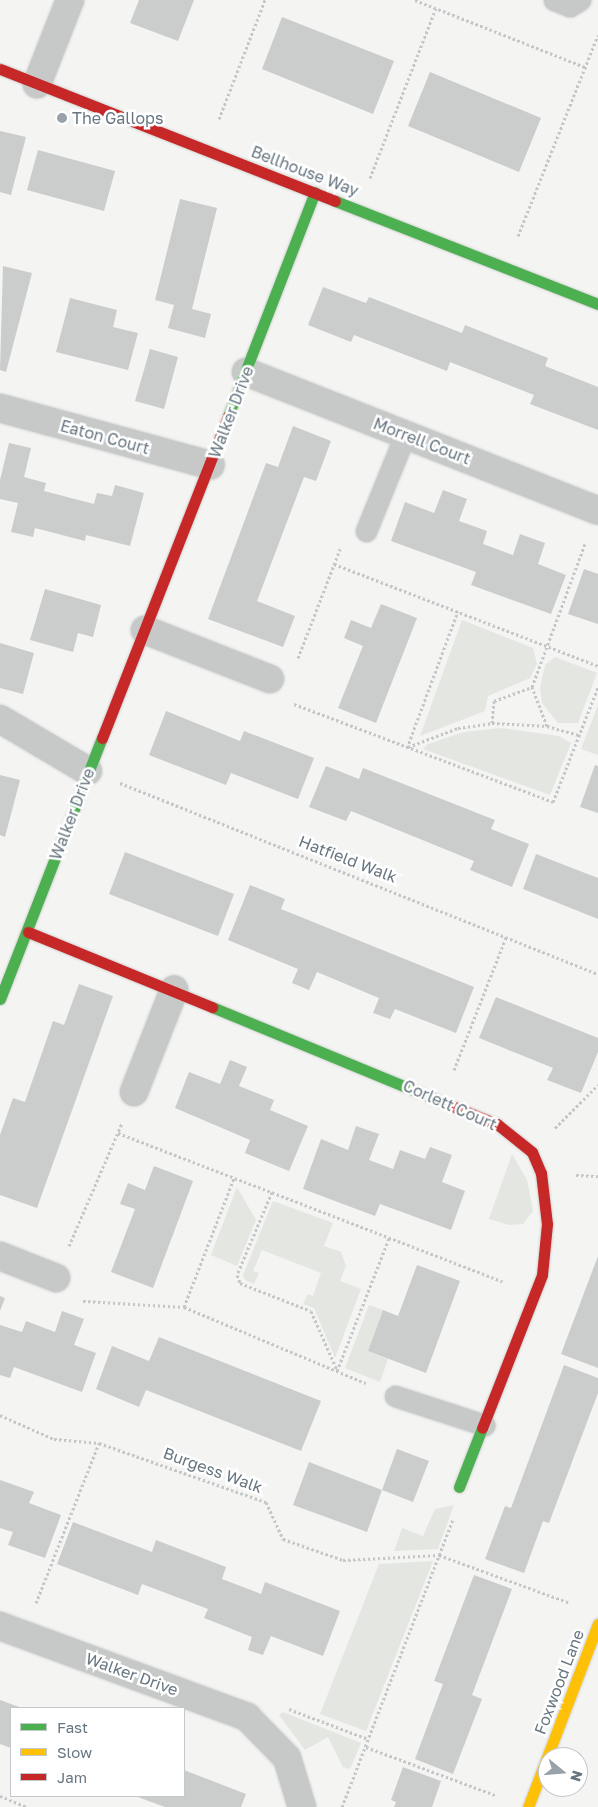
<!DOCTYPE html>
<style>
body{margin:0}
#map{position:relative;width:598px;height:1807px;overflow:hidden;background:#f4f4f3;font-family:"Golos Text",sans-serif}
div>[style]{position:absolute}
.green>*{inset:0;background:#e3e6e1}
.building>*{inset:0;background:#cbcccc}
.path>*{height:3px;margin-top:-1.5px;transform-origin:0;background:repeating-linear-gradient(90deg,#c5c6c7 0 2.5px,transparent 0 5px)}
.roads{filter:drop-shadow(0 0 1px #d0d1d1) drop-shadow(0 0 1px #d0d1d1)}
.lane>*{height:21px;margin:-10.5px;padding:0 10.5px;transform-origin:10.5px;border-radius:10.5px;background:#c7c9c9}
.street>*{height:28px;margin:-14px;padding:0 14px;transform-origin:14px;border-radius:14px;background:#c7c9c9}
.fast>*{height:11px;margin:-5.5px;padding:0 5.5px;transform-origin:5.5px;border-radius:5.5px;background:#4caf50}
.slow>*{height:11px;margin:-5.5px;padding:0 5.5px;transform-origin:5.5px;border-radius:5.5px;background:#ffc107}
.jam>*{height:11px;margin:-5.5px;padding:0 5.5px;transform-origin:5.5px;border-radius:5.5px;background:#c62828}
.dots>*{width:14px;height:14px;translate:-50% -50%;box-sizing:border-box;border:2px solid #fff;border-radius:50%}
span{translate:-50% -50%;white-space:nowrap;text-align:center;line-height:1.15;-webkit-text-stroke:5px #fff;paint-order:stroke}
.poi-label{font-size:16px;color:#677680}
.left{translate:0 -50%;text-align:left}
.street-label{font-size:16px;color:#677680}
.legend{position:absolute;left:10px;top:1707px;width:175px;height:90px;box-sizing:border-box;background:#fff;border:1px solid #c2c8cc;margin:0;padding:6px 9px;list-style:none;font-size:15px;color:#677680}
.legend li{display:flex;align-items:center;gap:10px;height:25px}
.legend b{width:25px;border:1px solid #c2c8cc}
.north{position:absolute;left:538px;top:1747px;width:50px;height:50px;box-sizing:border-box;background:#fff;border:1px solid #c2c8cc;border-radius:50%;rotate:107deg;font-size:14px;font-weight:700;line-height:20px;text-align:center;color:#677680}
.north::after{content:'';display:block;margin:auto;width:18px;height:22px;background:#98a2a8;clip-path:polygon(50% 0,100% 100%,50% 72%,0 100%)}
</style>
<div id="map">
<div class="green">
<div style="clip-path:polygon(462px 620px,533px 648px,537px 664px,530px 678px,488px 696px,485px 711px,420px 736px)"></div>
<div style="clip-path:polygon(555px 657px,597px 673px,578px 723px,558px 723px,542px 703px,540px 688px,545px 665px)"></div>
<div style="clip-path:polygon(598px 705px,598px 755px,581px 749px)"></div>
<div style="clip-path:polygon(500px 728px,559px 736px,571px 743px,550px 795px,423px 749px,428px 744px,464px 732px)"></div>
<div style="clip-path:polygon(512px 1154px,527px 1180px,533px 1211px,523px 1224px,509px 1225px,489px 1219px)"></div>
<div style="clip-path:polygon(237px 1187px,256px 1220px,237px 1266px,211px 1255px)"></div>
<div style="clip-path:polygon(273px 1201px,333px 1223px,324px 1246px,341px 1252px,346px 1266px,340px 1281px,361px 1289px,335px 1358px,314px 1308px,303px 1304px,308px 1294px,313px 1296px,321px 1273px,262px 1250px,253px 1271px,259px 1273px,254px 1284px,245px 1280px,243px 1275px)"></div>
<div style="clip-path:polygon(369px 1305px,383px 1310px,368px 1351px,388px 1359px,380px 1382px,345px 1368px)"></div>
<div style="clip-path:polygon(454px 1505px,438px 1549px,394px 1551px,402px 1528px,423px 1536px,435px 1509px)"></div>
<div style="clip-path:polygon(433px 1561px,366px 1731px,320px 1714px,379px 1564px)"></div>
<div style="clip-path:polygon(283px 1712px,361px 1743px,350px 1769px,343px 1767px,328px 1737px,305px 1750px,279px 1715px)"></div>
</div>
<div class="building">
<div style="clip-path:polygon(139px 0,194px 0,178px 41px,130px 23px)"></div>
<div style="clip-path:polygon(282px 17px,394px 61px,373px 114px,262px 69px)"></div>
<div style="clip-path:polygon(430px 72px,541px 118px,519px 172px,408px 126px)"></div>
<div style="clip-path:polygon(0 131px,26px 137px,11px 195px,0 192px)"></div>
<div style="clip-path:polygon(38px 150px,115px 171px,104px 211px,27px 190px)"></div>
<div style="clip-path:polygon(180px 199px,217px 208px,192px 309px,211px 314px,205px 338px,168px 328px,174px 305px,155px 300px)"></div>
<div style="clip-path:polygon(3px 266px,32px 273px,6px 372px,0 370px)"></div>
<div style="clip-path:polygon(323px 287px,366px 303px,369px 297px,462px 333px,465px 325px,548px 358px,545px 366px,598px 387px,598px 430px,530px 404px,534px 395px,450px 362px,447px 371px,354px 335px,351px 342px,308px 325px)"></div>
<div style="clip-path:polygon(70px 298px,117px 310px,113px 327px,138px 333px,128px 370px,56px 352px)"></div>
<div style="clip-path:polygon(150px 349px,178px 357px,164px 409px,135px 401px)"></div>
<div style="clip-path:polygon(293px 426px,331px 441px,316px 481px,304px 477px,257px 601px,295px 616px,283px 647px,208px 619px,266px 463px,278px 467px)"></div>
<div style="clip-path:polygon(9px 443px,31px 448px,24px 477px,46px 483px,44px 491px,94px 504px,97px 493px,112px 496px,115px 485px,144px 493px,130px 546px,86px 535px,85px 541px,35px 528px,33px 537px,11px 532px,18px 503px,0 499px,0 480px)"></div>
<div style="clip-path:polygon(443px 490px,467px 499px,459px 521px,487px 531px,483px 544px,513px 555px,520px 534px,545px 543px,538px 564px,566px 575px,551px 614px,471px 585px,476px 572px,391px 541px,405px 502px,434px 513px)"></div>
<div style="clip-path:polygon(584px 569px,598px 574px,598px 624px,568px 614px)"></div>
<div style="clip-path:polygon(45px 589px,101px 605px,93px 637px,78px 633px,73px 652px,30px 640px)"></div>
<div style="clip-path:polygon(381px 604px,417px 618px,376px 723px,338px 708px,363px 646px,344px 638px,351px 620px,371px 628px)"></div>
<div style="clip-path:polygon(0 643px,34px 653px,23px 694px,0 688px)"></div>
<div style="clip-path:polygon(166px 711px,240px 741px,244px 731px,314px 758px,298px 799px,231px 773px,226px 785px,149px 755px)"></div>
<div style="clip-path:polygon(595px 765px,598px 766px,598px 813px,580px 807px)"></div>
<div style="clip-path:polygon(326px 766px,359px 779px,363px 768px,495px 820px,491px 829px,529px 844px,512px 887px,470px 870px,474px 861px,351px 811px,346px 821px,309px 807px)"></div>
<div style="clip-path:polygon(0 775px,20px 780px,5px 837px,0 835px)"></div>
<div style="clip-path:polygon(125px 852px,234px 894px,218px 936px,109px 894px)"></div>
<div style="clip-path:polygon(536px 854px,598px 878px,598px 919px,523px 889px)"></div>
<div style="clip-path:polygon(250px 885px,285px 899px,281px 909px,474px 987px,456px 1033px,395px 1009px,390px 1019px,373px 1013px,379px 998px,317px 972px,309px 990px,292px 983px,298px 969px,228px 940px)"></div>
<div style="clip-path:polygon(79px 984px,113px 996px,37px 1208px,0 1195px,0 1135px,13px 1098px,25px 1102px,53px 1021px,64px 1025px)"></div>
<div style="clip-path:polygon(496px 997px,598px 1038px,598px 1052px,581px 1093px,547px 1080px,553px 1068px,479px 1038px)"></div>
<div style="clip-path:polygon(230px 1060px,247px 1067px,239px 1086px,274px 1100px,270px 1110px,308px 1126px,289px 1171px,245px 1153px,250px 1140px,175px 1108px,189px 1072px,220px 1084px)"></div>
<div style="clip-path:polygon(356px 1126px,379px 1134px,369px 1160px,393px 1169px,400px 1150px,425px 1159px,430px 1147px,452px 1155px,442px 1182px,465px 1191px,451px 1230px,380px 1204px,375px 1216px,303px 1189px,321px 1139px,348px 1150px)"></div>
<div style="clip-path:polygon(154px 1166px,193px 1181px,153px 1288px,111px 1272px,135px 1209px,120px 1204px,128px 1183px,145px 1190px)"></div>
<div style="clip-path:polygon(598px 1256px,598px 1368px,561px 1354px)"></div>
<div style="clip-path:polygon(417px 1265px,460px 1281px,426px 1373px,368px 1351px,383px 1310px,398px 1316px)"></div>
<div style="clip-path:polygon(0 1296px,5px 1298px,0 1311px)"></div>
<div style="clip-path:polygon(62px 1311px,84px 1319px,74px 1345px,96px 1353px,82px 1392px,14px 1367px,10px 1378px,0 1375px,0 1325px,22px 1332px,26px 1321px,55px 1332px)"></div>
<div style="clip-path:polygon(159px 1337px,321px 1401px,301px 1451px,146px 1390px,139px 1407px,96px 1389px,112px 1346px,149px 1361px)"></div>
<div style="clip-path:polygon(564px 1365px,598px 1378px,598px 1393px,549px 1523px,543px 1521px,524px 1573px,485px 1559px,505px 1506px,511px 1508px)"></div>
<div style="clip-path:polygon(397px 1449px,429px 1461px,413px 1502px,382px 1490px)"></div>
<div style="clip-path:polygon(309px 1462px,382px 1490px,367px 1532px,293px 1505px)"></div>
<div style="clip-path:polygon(0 1480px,34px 1492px,29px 1503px,61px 1515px,45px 1558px,8px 1545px,13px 1532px,0 1528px)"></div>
<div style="clip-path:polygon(73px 1522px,152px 1552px,156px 1540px,226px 1567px,222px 1579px,261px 1594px,265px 1582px,340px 1611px,323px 1656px,271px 1636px,263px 1655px,248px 1650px,252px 1637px,204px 1618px,208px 1609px,142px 1584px,138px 1595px,57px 1564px)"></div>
<div style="clip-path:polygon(474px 1575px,512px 1589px,472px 1695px,482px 1699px,453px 1774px,415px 1759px,443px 1684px,434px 1681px)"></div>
<div style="clip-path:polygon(0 1700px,22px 1708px,11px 1708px,11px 1748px,0 1744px)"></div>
<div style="clip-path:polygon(403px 1767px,441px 1781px,432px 1807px,394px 1807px,396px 1802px,391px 1800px)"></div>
<div style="clip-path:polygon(184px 1770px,246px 1794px,241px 1807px,165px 1807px,135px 1796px,184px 1796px)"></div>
</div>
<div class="path">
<div style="left:415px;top:0;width:183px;rotate:21.5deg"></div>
<div style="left:219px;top:119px;width:128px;rotate:-68.9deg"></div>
<div style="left:370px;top:178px;width:182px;rotate:-68.8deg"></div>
<div style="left:518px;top:236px;width:216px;rotate:-68.3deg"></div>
<div style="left:334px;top:564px;width:283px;rotate:21.1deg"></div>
<div style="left:298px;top:658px;width:117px;rotate:-68.9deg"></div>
<div style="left:294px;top:704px;width:277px;rotate:20.7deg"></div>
<div style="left:553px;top:802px;width:123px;rotate:-68.6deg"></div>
<div style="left:492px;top:723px;width:22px;rotate:-85deg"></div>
<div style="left:494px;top:701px;width:40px;rotate:-20.2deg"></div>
<div style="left:547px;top:726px;width:42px;rotate:-111deg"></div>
<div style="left:532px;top:687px;width:153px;rotate:-69.7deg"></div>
<div style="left:408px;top:747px;width:53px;rotate:-20.8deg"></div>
<div style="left:458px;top:728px;width:34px;rotate:-8deg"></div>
<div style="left:492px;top:723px;width:55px;rotate:3.1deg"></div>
<div style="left:547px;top:726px;width:33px;rotate:16deg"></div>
<div style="left:407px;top:748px;width:146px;rotate:-69.6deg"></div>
<div style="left:120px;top:783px;width:515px;rotate:21.78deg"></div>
<div style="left:454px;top:1070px;width:145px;rotate:-68.6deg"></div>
<div style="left:555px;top:1128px;width:61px;rotate:-45deg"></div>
<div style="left:118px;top:1133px;width:412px;rotate:21.1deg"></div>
<div style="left:576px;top:1175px;width:22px;rotate:3deg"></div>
<div style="left:272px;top:1192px;width:90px;rotate:112.9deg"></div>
<div style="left:237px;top:1275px;width:9px;rotate:69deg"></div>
<div style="left:240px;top:1283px;width:76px;rotate:21.5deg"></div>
<div style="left:311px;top:1311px;width:64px;rotate:66.2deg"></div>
<div style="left:69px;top:1246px;width:134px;rotate:-66.7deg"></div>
<div style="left:83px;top:1301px;width:101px;rotate:3.4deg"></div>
<div style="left:184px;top:1307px;width:197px;rotate:22.7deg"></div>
<div style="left:184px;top:1307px;width:138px;rotate:-68.8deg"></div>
<div style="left:337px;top:1371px;width:143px;rotate:-68.6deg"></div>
<div style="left:0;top:1415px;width:59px;rotate:24deg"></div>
<div style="left:54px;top:1439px;width:45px;rotate:5.1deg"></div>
<div style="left:99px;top:1443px;width:177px;rotate:19.5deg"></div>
<div style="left:266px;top:1502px;width:41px;rotate:65.3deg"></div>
<div style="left:283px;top:1539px;width:64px;rotate:19.3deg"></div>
<div style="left:343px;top:1560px;width:96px;rotate:-3deg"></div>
<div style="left:439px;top:1555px;width:140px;rotate:20.1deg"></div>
<div style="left:36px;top:1603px;width:172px;rotate:-68.5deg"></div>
<div style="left:289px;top:1709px;width:85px;rotate:20.8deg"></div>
<div style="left:366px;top:1747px;width:138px;rotate:20.4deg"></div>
<div style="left:0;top:1796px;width:29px;rotate:22deg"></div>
<div style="left:342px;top:1807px;width:308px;rotate:-68.9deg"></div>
</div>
<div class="roads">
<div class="lane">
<div style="left:554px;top:0;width:17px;rotate:21deg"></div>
<div style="left:570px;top:6px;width:12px;rotate:-31deg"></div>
<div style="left:366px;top:531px;width:104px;rotate:-67.9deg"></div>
<div style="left:395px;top:1396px;width:94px;rotate:18deg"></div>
</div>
<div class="street">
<div style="left:37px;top:84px;width:90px;rotate:-68.6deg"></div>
<div style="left:246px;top:372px;width:378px;rotate:21.5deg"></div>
<div style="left:0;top:408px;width:218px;rotate:15.2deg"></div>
<div style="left:145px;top:630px;width:134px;rotate:21.4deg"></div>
<div style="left:0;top:719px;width:102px;rotate:30.6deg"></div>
<div style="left:134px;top:1092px;width:110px;rotate:-68.6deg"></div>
<div style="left:0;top:1256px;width:60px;rotate:21.4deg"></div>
<div style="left:0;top:1626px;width:263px;rotate:20.2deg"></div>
<div style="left:247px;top:1717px;width:57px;rotate:45.7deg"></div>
<div style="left:287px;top:1758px;width:51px;rotate:73deg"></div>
</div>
<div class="fast">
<div style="left:335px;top:201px;width:282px;rotate:21.4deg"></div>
<div style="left:228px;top:416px;width:240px;rotate:-68.8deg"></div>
<div style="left:0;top:999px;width:280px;rotate:-68.7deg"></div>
<div style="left:212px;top:1007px;width:241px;rotate:22.4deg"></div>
<div style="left:459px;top:1487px;width:63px;rotate:-68.7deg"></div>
</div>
<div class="slow">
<div style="left:528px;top:1807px;width:196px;rotate:-69.1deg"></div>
</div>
<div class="jam">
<div style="left:0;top:69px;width:360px;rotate:21.5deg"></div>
<div style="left:102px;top:738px;width:346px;rotate:-68.6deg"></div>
<div style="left:28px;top:932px;width:199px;rotate:22.2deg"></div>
<div style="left:435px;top:1099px;width:67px;rotate:22deg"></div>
<div style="left:497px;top:1124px;width:45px;rotate:38.7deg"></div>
<div style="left:532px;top:1152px;width:23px;rotate:67deg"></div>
<div style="left:541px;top:1173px;width:51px;rotate:83.3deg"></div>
<div style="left:547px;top:1224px;width:51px;rotate:95.6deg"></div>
<div style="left:542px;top:1275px;width:164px;rotate:111.4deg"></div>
</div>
</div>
<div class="dots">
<div style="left:62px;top:118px;background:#98a2a8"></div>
</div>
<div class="poi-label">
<span class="left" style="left:72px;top:118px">The Gallops</span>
</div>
<div class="street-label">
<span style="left:305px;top:171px;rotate:21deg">Bellhouse Way</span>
<span style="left:231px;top:412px;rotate:-69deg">Walker Drive</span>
<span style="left:105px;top:437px;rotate:15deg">Eaton Court</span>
<span style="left:422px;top:441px;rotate:21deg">Morrell Court</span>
<span style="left:72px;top:814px;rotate:-69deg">Walker Drive</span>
<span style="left:348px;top:859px;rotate:21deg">Hatfield Walk</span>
<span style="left:450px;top:1105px;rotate:24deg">Corlett Court</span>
<span style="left:213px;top:1470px;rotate:20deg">Burgess Walk</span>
<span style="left:132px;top:1674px;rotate:20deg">Walker Drive</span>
<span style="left:559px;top:1682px;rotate:-69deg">Foxwood Lane</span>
</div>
<ul class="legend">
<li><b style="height:6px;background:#4caf50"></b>Fast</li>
<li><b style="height:6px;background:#ffc107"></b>Slow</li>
<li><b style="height:6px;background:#c62828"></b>Jam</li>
</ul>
<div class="north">N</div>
</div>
